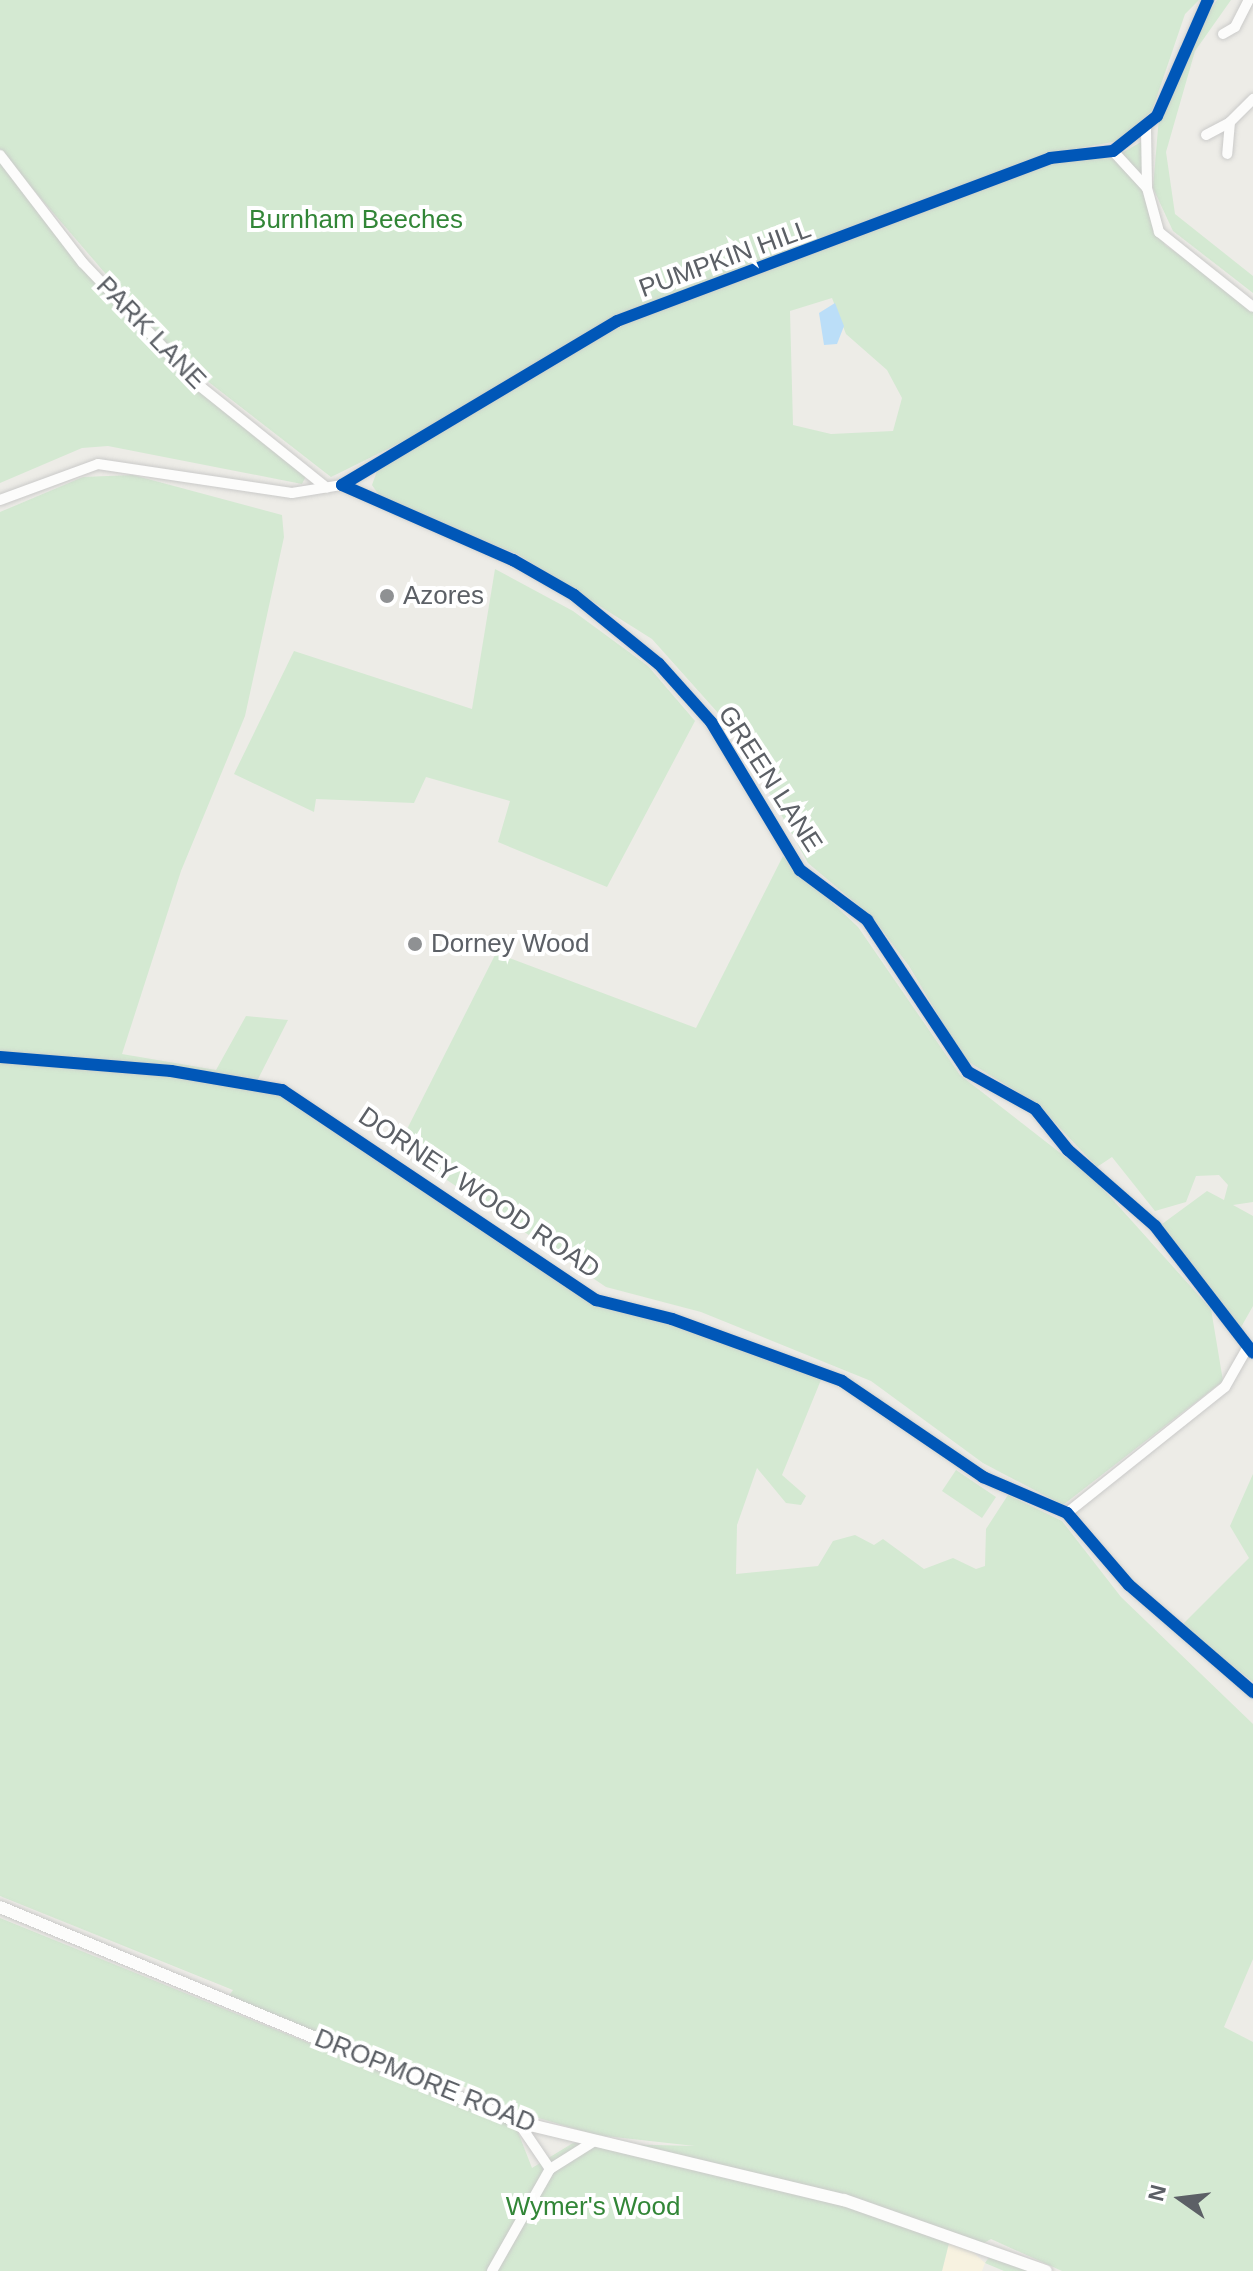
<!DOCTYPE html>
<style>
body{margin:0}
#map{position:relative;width:1253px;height:2271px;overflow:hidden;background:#edece7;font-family:Arial,sans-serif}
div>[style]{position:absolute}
.commercial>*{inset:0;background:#f7f2e0}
.green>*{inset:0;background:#d4e9d2}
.water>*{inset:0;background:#bbdef8}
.roads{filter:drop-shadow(0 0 2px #cacac9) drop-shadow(0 0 2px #cacac9)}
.minor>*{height:10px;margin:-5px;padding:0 5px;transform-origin:5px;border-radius:5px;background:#fcfcfb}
.tertiary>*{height:12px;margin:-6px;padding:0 6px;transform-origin:6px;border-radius:6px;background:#fcfcfb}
.cycleway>*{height:12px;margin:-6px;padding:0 6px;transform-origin:6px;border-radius:6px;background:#0057b8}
.dots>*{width:22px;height:22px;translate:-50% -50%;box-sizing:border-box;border:4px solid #fff;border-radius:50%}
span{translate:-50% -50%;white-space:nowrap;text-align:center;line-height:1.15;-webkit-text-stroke:8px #fff;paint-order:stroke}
.park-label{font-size:26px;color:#328637}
.street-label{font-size:26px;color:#5c6066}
.poi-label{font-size:26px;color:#5c6066}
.left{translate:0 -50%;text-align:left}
.north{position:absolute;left:1141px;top:2159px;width:80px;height:80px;-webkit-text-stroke:6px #fff;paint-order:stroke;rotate:284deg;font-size:22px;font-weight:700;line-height:32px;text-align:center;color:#5c6066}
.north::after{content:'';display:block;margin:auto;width:28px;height:36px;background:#5c6066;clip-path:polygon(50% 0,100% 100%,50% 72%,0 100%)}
</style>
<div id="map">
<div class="commercial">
<div style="clip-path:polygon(949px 2243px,971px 2250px,985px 2263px,982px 2271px,942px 2271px)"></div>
</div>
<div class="green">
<div style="clip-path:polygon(0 0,1199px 0,1185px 14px,1152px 111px,1118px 141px,1053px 153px,609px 322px,485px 401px,331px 477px,179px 359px,0 151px)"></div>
<div style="clip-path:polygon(1217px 0,1231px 0,1195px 51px,1166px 152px,1175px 214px,1253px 276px,1253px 293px,1173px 231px,1153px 188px,1159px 117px,1190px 39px)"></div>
<div style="clip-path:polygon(1141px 142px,1146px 144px,1143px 178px,1120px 154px)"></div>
<div style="clip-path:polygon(evenodd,1090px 156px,1117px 159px,1143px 188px,1165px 245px,1253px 305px,1253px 1202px,1233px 1205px,1253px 1216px,1253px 1306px,1240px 1329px,1158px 1227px,1207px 1191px,1224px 1200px,1228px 1185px,1219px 1175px,1196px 1176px,1186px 1202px,1155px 1211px,1112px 1157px,1097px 1167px,1038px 1105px,964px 1059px,909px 966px,872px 917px,808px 863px,736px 733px,652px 639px,517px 554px,383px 501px,372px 485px,378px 468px,626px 322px,1057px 161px,1090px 156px,832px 298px,846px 334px,887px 370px,902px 398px,893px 431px,831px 434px,793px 425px,790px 311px,832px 298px)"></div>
<div style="clip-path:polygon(0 163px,131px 321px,183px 374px,307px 474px,302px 484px,108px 446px,82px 448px,0 483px)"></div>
<div style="clip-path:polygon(133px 475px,282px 515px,284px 537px,245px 716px,181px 871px,122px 1054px,216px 1070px,246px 1016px,288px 1020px,257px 1081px,320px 1112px,596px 1300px,672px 1319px,823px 1375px,782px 1475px,806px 1496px,801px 1505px,786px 1503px,757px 1468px,737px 1525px,736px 1574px,818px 1566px,833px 1541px,855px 1535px,874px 1545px,883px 1539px,924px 1569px,953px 1558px,976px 1569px,985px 1566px,986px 1529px,1008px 1495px,1062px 1521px,1121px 1597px,1253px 1724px,1253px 1959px,1224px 2027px,1253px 2042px,1253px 2271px,1062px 2271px,991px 2239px,971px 2250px,949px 2243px,942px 2271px,0 2271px,0 1918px,516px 2127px,532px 2168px,573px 2143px,695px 2146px,596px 2135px,525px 2114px,411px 2063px,408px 2071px,226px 2000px,233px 1990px,0 1896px,0 512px,83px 477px)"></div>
<div style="clip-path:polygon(495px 569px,573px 611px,648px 666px,695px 721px,607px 887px,498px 842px,510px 801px,426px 777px,414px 803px,316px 799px,314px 812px,234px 774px,294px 651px,472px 709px)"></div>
<div style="clip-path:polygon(783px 856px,858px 927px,960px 1075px,1095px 1180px,1211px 1309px,1223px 1381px,1063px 1505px,983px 1463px,871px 1381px,701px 1312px,606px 1287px,398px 1147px,496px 953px,696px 1028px)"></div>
<div style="clip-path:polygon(956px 1470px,996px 1497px,982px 1518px,942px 1491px)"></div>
<div style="clip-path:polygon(1253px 1474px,1253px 1682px,1181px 1626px,1249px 1558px,1230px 1526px)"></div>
<div style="clip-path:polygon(992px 2253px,1037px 2271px,1004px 2271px,985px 2263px)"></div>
</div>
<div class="water">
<div style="clip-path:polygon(835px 303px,844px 326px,837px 344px,824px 345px,819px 313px)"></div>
</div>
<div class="roads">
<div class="minor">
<div style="left:1223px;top:34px;width:14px;rotate:-30deg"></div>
<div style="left:1235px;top:27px;width:30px;rotate:-63deg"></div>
<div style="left:1230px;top:122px;width:33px;rotate:-45deg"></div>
<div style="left:1146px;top:129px;width:59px;rotate:89deg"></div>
<div style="left:1147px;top:188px;width:46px;rotate:74.7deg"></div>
<div style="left:1159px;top:232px;width:120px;rotate:38.6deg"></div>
<div style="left:1206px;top:135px;width:27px;rotate:-28deg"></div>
<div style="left:1230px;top:122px;width:32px;rotate:95deg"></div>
<div style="left:1113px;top:151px;width:50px;rotate:47.4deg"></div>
<div style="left:0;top:155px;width:136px;rotate:52.5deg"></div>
<div style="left:83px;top:263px;width:171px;rotate:46.4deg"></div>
<div style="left:201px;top:387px;width:161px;rotate:38.7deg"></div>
<div style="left:342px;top:485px;width:187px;rotate:23.7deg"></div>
<div style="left:513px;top:560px;width:70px;rotate:29.8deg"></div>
<div style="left:574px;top:595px;width:109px;rotate:39.1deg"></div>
<div style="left:659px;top:664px;width:78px;rotate:48.1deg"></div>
<div style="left:711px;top:722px;width:173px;rotate:59deg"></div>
<div style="left:800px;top:870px;width:84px;rotate:36.7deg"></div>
<div style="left:867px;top:920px;width:182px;rotate:56.4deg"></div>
<div style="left:968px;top:1072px;width:77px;rotate:28.9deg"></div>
<div style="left:1035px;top:1109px;width:53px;rotate:51.2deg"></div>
<div style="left:1068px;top:1150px;width:116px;rotate:41.1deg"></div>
<div style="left:1155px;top:1226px;width:160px;rotate:52.3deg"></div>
<div style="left:0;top:500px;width:104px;rotate:-20.2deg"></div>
<div style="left:98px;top:464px;width:196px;rotate:8.5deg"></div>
<div style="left:292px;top:493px;width:51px;rotate:-9.1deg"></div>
<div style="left:342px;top:485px;width:320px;rotate:-30.8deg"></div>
<div style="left:617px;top:321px;width:463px;rotate:-20.6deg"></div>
<div style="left:1050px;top:158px;width:63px;rotate:-6.3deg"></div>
<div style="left:1113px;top:151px;width:56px;rotate:-38.5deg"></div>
<div style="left:1157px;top:116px;width:127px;rotate:-66.3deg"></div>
<div style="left:0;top:1057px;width:172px;rotate:4.7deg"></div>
<div style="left:171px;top:1071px;width:113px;rotate:9.7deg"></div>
<div style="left:282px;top:1090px;width:378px;rotate:33.8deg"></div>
<div style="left:596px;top:1300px;width:78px;rotate:14deg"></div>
<div style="left:672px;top:1319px;width:181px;rotate:20deg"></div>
<div style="left:842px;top:1381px;width:171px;rotate:34.2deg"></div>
<div style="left:983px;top:1477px;width:91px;rotate:23.2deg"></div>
<div style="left:1067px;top:1513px;width:95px;rotate:49.3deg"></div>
<div style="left:1129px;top:1585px;width:164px;rotate:40.8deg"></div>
<div style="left:1067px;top:1513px;width:202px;rotate:-38.6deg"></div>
<div style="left:1225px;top:1387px;width:43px;rotate:-60.4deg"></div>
<div style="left:550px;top:2169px;width:54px;rotate:-32.2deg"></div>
<div style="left:492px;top:2271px;width:117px;rotate:-60.4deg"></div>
<div style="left:550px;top:2169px;width:57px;rotate:-124.2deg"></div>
</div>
<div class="tertiary">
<div style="left:0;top:1907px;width:561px;rotate:22.54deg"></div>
<div style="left:518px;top:2122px;width:335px;rotate:13.5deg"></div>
<div style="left:844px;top:2200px;width:214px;rotate:19.4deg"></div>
</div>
</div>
<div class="cycleway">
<div style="left:342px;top:485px;width:187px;rotate:23.7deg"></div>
<div style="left:513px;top:560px;width:70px;rotate:29.8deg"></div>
<div style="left:574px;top:595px;width:109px;rotate:39.1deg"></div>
<div style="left:659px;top:664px;width:78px;rotate:48.1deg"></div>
<div style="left:711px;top:722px;width:173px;rotate:59deg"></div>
<div style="left:800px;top:870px;width:84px;rotate:36.7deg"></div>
<div style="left:867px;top:920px;width:182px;rotate:56.4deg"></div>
<div style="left:968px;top:1072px;width:77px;rotate:28.9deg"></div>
<div style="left:1035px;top:1109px;width:53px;rotate:51.2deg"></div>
<div style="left:1068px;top:1150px;width:116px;rotate:41.1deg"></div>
<div style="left:1155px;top:1226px;width:160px;rotate:52.3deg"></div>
<div style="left:342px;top:485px;width:320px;rotate:-30.8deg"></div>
<div style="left:617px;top:321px;width:463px;rotate:-20.6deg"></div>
<div style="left:1050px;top:158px;width:63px;rotate:-6.3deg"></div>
<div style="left:1113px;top:151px;width:56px;rotate:-38.5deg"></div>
<div style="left:1157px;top:116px;width:127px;rotate:-66.3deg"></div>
<div style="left:0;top:1057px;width:172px;rotate:4.7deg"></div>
<div style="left:171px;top:1071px;width:113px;rotate:9.7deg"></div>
<div style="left:282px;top:1090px;width:378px;rotate:33.8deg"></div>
<div style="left:596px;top:1300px;width:78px;rotate:14deg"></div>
<div style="left:672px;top:1319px;width:181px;rotate:20deg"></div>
<div style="left:842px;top:1381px;width:171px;rotate:34.2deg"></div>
<div style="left:983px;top:1477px;width:91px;rotate:23.2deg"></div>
<div style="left:1067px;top:1513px;width:95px;rotate:49.3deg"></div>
<div style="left:1129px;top:1585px;width:164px;rotate:40.8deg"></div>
</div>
<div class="dots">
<div style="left:387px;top:596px;background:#8f9193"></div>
<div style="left:415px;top:944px;background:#8f9193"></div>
</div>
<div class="park-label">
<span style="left:356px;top:220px">Burnham Beeches</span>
<span style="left:593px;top:2207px">Wymer's Wood</span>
</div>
<div class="street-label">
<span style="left:725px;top:259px;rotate:-20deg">PUMPKIN HILL</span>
<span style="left:151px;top:333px;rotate:46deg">PARK LANE</span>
<span style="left:770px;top:779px;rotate:57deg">GREEN LANE</span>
<span style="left:479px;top:1193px;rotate:34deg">DORNEY WOOD ROAD</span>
<span style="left:425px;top:2081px;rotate:22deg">DROPMORE ROAD</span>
</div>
<div class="poi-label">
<span class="left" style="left:403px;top:596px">Azores</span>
<span class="left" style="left:431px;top:944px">Dorney Wood</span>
</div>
<div class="north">N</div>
</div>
